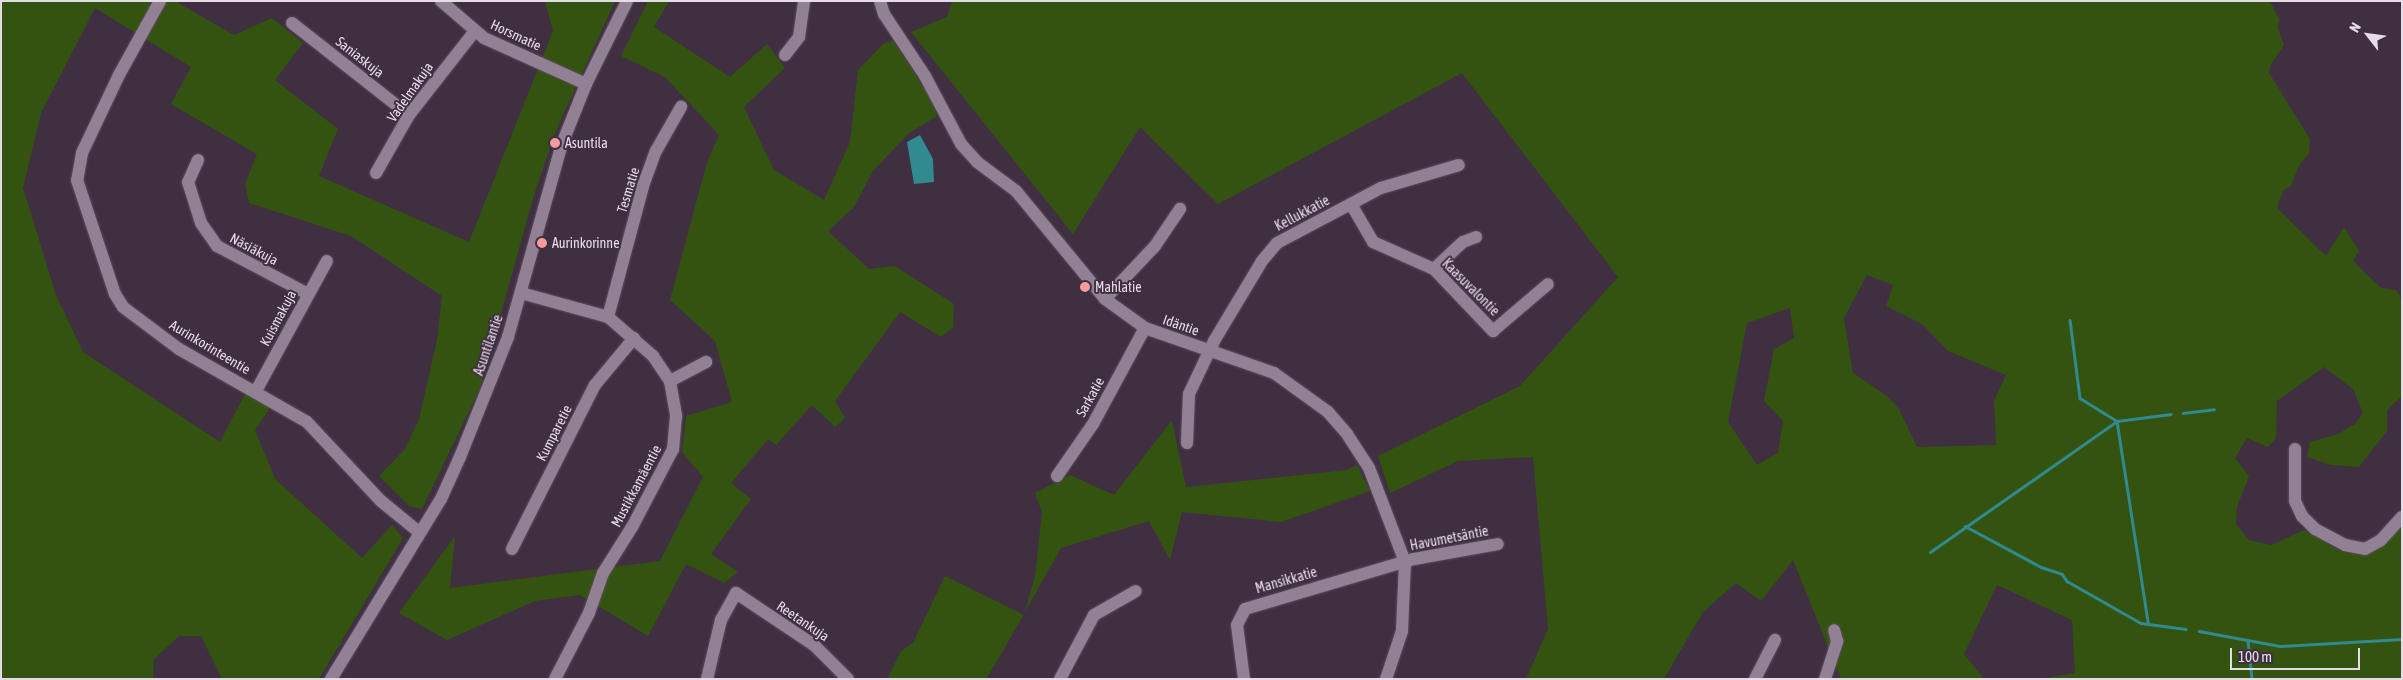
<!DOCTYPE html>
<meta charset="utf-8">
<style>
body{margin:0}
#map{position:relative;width:2403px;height:680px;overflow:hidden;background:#3f2f41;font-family:"Asap Condensed",sans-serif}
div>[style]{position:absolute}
.green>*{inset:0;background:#355310}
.water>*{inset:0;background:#318a8f}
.stream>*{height:2.5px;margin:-1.25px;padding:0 1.25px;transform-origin:1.25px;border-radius:1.25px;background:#318a8f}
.roads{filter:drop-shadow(0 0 1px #5c4e5d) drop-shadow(0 0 1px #5c4e5d)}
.minor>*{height:12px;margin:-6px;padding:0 6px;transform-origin:6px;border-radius:6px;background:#928094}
.dots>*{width:14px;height:14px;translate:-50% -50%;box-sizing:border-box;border:2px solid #3f2f41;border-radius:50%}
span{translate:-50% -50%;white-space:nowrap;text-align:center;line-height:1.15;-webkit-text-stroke:4px #3f2f41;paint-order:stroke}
.street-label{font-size:14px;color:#e6dce7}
.poi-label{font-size:14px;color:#e6dce7}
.left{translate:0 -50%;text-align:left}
.frame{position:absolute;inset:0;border:2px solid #e6dce7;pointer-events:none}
.north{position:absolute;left:2343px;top:10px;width:50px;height:50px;-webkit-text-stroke:4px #3f2f41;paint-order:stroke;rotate:300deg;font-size:14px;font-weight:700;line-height:20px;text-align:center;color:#e6dce7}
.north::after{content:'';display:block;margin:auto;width:18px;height:22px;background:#e6dce7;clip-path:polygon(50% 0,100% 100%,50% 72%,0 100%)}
.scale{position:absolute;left:2230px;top:648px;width:130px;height:22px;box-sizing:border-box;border:2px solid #e6dce7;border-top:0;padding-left:6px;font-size:15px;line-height:18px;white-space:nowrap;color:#e6dce7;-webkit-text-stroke:4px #3f2f41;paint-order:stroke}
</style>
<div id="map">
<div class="green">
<div style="clip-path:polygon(1px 1px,175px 1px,234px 35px,272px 18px,303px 43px,275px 80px,338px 129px,319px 176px,469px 242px,553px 31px,545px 1px,615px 1px,555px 133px,534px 195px,480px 388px,422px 509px,409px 506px,379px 476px,405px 449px,419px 419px,437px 340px,442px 296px,351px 236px,249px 203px,245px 184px,257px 154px,171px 104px,191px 67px,95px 8px,41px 113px,23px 188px,56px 295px,83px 352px,220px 442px,246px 392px,270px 408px,255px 430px,275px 479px,362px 558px,392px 525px,403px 538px,319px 679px,222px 679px,201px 636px,179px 636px,154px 659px,153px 679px,1px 679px)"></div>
<div style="clip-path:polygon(648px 1px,669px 1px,654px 27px,730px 77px,767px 44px,785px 68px,744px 107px,774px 170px,824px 200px,850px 142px,858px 70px,883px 44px,893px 40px,933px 102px,937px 116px,909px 133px,873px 171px,854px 207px,828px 231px,869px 269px,895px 266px,954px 304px,953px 327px,941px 337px,900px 312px,835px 401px,845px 418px,835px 427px,812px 405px,776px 445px,768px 439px,731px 483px,751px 499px,711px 554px,738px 572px,724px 583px,686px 564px,648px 636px,580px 595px,535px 601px,447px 640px,399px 613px,455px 536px,450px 588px,660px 561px,703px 477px,682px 452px,686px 416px,732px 402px,715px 341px,670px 300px,707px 162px,719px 135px,665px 77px,621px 56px)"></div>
<div style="clip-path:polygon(evenodd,952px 1px,2270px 1px,2279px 19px,2278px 28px,2284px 45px,2270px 66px,2269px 73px,2310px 139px,2309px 154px,2299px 165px,2291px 186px,2284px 190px,2278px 203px,2278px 209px,2326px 256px,2344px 227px,2359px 251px,2353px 261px,2381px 288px,2396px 290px,2402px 300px,2402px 396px,2387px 410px,2387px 431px,2359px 467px,2331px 465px,2307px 457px,2310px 442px,2338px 434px,2355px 424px,2363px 413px,2353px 389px,2324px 367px,2277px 401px,2276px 438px,2268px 447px,2247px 438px,2235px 458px,2249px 476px,2237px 507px,2236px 524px,2249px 540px,2271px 545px,2304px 530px,2339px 550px,2367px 554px,2402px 527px,2402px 679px,2040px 679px,2075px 673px,2072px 620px,1997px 585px,1964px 654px,1984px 679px,1841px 679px,1793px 560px,1761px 601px,1736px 583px,1703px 612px,1664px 679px,1526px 679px,1548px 629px,1533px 457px,1458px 461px,1390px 493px,1378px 456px,1520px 386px,1618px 277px,1462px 73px,1218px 204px,1140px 127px,1073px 234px,911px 32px,947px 17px,952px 1px,1867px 275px,1893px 285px,1886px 306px,1922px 324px,1948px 351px,2006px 375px,1994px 401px,1996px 445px,1917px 447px,1899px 409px,1887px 396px,1853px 373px,1844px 318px,1867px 275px,952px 1px,1790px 308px,1794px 338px,1774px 349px,1764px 401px,1783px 421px,1778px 453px,1757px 465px,1728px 422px,1747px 323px,1790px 308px)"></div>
<div style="clip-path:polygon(1172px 420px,1186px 487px,1347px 470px,1357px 465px,1370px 491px,1281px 522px,1182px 512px,1170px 560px,1149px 521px,1061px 548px,1003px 651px,986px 679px,887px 679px,901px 651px,913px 643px,945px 576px,1024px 615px,1035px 577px,1042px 512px,1035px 493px,1070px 475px,1114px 495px)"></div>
</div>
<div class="water">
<div style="clip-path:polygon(920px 135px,933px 159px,934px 182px,914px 184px,907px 142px)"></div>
</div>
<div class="stream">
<div style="left:2070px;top:320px;width:79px;rotate:82.7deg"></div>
<div style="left:2080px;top:398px;width:44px;rotate:31.9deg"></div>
<div style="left:2117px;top:421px;width:203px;rotate:81.2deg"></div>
<div style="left:2183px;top:413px;width:31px;rotate:-7deg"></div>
<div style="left:1965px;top:526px;width:86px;rotate:28.3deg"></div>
<div style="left:2041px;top:567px;width:22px;rotate:18deg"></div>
<div style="left:2062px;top:574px;width:9px;rotate:54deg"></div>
<div style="left:2067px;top:581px;width:85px;rotate:29.6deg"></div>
<div style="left:2141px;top:623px;width:45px;rotate:7.6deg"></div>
<div style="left:1930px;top:552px;width:228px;rotate:-35deg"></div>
<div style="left:2117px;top:421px;width:54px;rotate:-7.4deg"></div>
<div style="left:2199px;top:631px;width:82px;rotate:10.5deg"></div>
<div style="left:2280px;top:646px;width:122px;rotate:-3.3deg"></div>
<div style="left:2248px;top:641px;width:38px;rotate:84deg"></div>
</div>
<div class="roads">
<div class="minor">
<div style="left:160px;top:1px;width:85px;rotate:119deg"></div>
<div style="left:119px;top:75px;width:86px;rotate:115.4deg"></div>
<div style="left:82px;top:153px;width:27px;rotate:100deg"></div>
<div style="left:77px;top:180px;width:120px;rotate:71.6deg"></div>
<div style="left:115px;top:294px;width:15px;rotate:58deg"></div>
<div style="left:123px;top:307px;width:70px;rotate:36.9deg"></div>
<div style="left:179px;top:349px;width:147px;rotate:29.7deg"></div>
<div style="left:307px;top:422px;width:108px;rotate:46.9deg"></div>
<div style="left:381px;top:501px;width:50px;rotate:39.4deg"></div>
<div style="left:441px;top:1px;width:57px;rotate:40.7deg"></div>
<div style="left:484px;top:38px;width:112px;rotate:24.3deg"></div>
<div style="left:880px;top:1px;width:14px;rotate:73deg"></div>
<div style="left:884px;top:14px;width:74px;rotate:56.5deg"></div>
<div style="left:925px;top:76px;width:77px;rotate:62.1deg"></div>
<div style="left:961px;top:144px;width:24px;rotate:48deg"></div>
<div style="left:977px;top:162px;width:49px;rotate:36.6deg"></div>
<div style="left:1016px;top:191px;width:140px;rotate:50.5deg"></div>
<div style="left:1105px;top:299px;width:49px;rotate:35.9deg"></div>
<div style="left:1145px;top:328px;width:137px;rotate:19.2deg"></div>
<div style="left:1274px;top:373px;width:67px;rotate:35.8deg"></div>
<div style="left:1328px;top:412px;width:29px;rotate:49deg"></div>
<div style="left:1347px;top:434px;width:40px;rotate:57.1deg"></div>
<div style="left:1369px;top:468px;width:101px;rotate:69deg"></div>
<div style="left:1405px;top:562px;width:69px;rotate:92.5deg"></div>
<div style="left:1402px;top:631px;width:51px;rotate:108.4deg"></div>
<div style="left:292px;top:23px;width:149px;rotate:38.2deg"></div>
<div style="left:785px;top:55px;width:23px;rotate:-52deg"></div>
<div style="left:799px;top:37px;width:36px;rotate:-82deg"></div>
<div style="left:198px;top:160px;width:24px;rotate:114deg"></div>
<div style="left:188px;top:182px;width:43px;rotate:72.4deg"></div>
<div style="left:201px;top:223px;width:28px;rotate:55deg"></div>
<div style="left:217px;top:246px;width:103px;rotate:27.8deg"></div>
<div style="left:376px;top:173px;width:67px;rotate:-60.4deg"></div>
<div style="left:409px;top:115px;width:105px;rotate:-51.9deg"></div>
<div style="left:1351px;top:204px;width:44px;rotate:59.9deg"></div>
<div style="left:1373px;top:242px;width:67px;rotate:23.9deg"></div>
<div style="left:1434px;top:269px;width:86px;rotate:46.4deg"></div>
<div style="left:1493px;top:331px;width:72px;rotate:-40.5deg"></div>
<div style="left:1434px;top:269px;width:40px;rotate:-43deg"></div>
<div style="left:1463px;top:242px;width:14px;rotate:-21deg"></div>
<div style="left:521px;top:293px;width:90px;rotate:15.4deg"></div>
<div style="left:608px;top:317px;width:60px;rotate:40.9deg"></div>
<div style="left:653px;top:356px;width:30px;rotate:56deg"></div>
<div style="left:670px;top:381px;width:36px;rotate:80deg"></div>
<div style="left:676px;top:416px;width:33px;rotate:95deg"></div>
<div style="left:673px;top:449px;width:88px;rotate:117.7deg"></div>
<div style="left:632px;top:527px;width:54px;rotate:122.2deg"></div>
<div style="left:603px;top:573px;width:42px;rotate:109.3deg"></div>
<div style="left:589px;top:613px;width:74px;rotate:117.3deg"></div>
<div style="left:1105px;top:299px;width:73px;rotate:-46.7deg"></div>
<div style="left:1155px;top:246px;width:45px;rotate:-56deg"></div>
<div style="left:608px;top:317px;width:136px;rotate:-75deg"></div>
<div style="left:643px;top:186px;width:37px;rotate:-70deg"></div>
<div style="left:656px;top:151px;width:51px;rotate:-60.4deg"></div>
<div style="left:670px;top:381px;width:41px;rotate:-27.8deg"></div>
<div style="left:256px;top:391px;width:148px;rotate:-61.4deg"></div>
<div style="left:1187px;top:443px;width:49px;rotate:-87.7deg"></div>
<div style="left:1189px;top:394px;width:59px;rotate:-64.7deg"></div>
<div style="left:1214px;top:341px;width:93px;rotate:-59deg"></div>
<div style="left:1262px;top:261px;width:23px;rotate:-50deg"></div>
<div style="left:1277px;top:243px;width:118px;rotate:-27.9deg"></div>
<div style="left:1381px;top:188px;width:81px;rotate:-16.4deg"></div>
<div style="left:2295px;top:449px;width:52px;rotate:90deg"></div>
<div style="left:2295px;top:501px;width:17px;rotate:65deg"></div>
<div style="left:2302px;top:516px;width:18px;rotate:45deg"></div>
<div style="left:2315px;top:529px;width:34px;rotate:28deg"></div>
<div style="left:2345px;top:545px;width:20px;rotate:11deg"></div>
<div style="left:2365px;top:549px;width:18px;rotate:-29deg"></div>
<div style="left:2381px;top:540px;width:31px;rotate:-48deg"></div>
<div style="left:1057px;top:476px;width:63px;rotate:-55.3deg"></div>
<div style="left:1093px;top:424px;width:109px;rotate:-61.6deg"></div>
<div style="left:512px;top:549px;width:184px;rotate:-63.2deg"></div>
<div style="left:595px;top:385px;width:61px;rotate:-50.3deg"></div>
<div style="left:331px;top:679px;width:211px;rotate:-58.6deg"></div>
<div style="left:441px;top:499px;width:46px;rotate:-65.7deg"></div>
<div style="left:460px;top:457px;width:129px;rotate:-68.2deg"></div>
<div style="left:508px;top:337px;width:200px;rotate:-74.4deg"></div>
<div style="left:562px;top:144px;width:65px;rotate:-68.2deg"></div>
<div style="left:586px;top:84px;width:93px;rotate:-63.7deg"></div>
<div style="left:707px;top:679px;width:61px;rotate:-76.7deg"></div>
<div style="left:721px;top:620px;width:31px;rotate:-61deg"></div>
<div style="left:736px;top:593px;width:94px;rotate:33.7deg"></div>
<div style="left:814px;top:645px;width:48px;rotate:45deg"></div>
<div style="left:1060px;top:679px;width:72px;rotate:-62deg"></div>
<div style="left:1094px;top:615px;width:48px;rotate:-29.7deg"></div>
<div style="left:1244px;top:679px;width:54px;rotate:-97.4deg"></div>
<div style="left:1237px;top:625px;width:18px;rotate:-63deg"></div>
<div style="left:1245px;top:609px;width:176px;rotate:-16.5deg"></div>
<div style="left:1414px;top:559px;width:85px;rotate:-10.1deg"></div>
<div style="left:1755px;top:679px;width:44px;rotate:-62.9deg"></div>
<div style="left:1825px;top:679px;width:40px;rotate:-72deg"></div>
<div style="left:1837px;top:641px;width:11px;rotate:-105deg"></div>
</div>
</div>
<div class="dots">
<div style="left:555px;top:143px;background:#f59b9d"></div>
<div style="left:542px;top:243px;background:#f59b9d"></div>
<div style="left:1085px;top:287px;background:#f59b9d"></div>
</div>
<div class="street-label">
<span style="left:516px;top:35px;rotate:25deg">Horsmatie</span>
<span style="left:360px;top:57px;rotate:38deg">Saniaskuja</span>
<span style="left:410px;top:92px;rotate:-55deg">Vadelmakuja</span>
<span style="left:628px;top:190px;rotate:-73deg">Tesmatie</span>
<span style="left:1302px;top:213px;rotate:-28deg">Kellukkatie</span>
<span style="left:254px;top:249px;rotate:28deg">Näsiäkuja</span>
<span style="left:1471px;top:287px;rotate:45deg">Kaasuvalontie</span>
<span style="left:278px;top:318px;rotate:-62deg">Kuismakuja</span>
<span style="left:1181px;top:325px;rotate:19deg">Idäntie</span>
<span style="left:488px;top:345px;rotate:-71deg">Asuntilantie</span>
<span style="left:210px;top:347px;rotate:31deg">Aurinkorinteentie</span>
<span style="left:1090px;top:397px;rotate:-61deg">Sarkatie</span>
<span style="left:554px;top:433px;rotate:-63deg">Kumparetie</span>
<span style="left:636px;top:486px;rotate:-62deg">Mustikkamäentie</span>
<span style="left:1449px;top:538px;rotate:-11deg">Havumetsäntie</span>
<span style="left:1286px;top:580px;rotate:-16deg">Mansikkatie</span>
<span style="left:803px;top:621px;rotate:34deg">Reetankuja</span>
</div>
<div class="poi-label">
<span class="left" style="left:565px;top:143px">Asuntila</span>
<span class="left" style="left:552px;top:243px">Aurinkorinne</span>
<span class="left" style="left:1095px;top:287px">Mahlatie</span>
</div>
<div class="frame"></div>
<div class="north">N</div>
<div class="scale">100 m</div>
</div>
